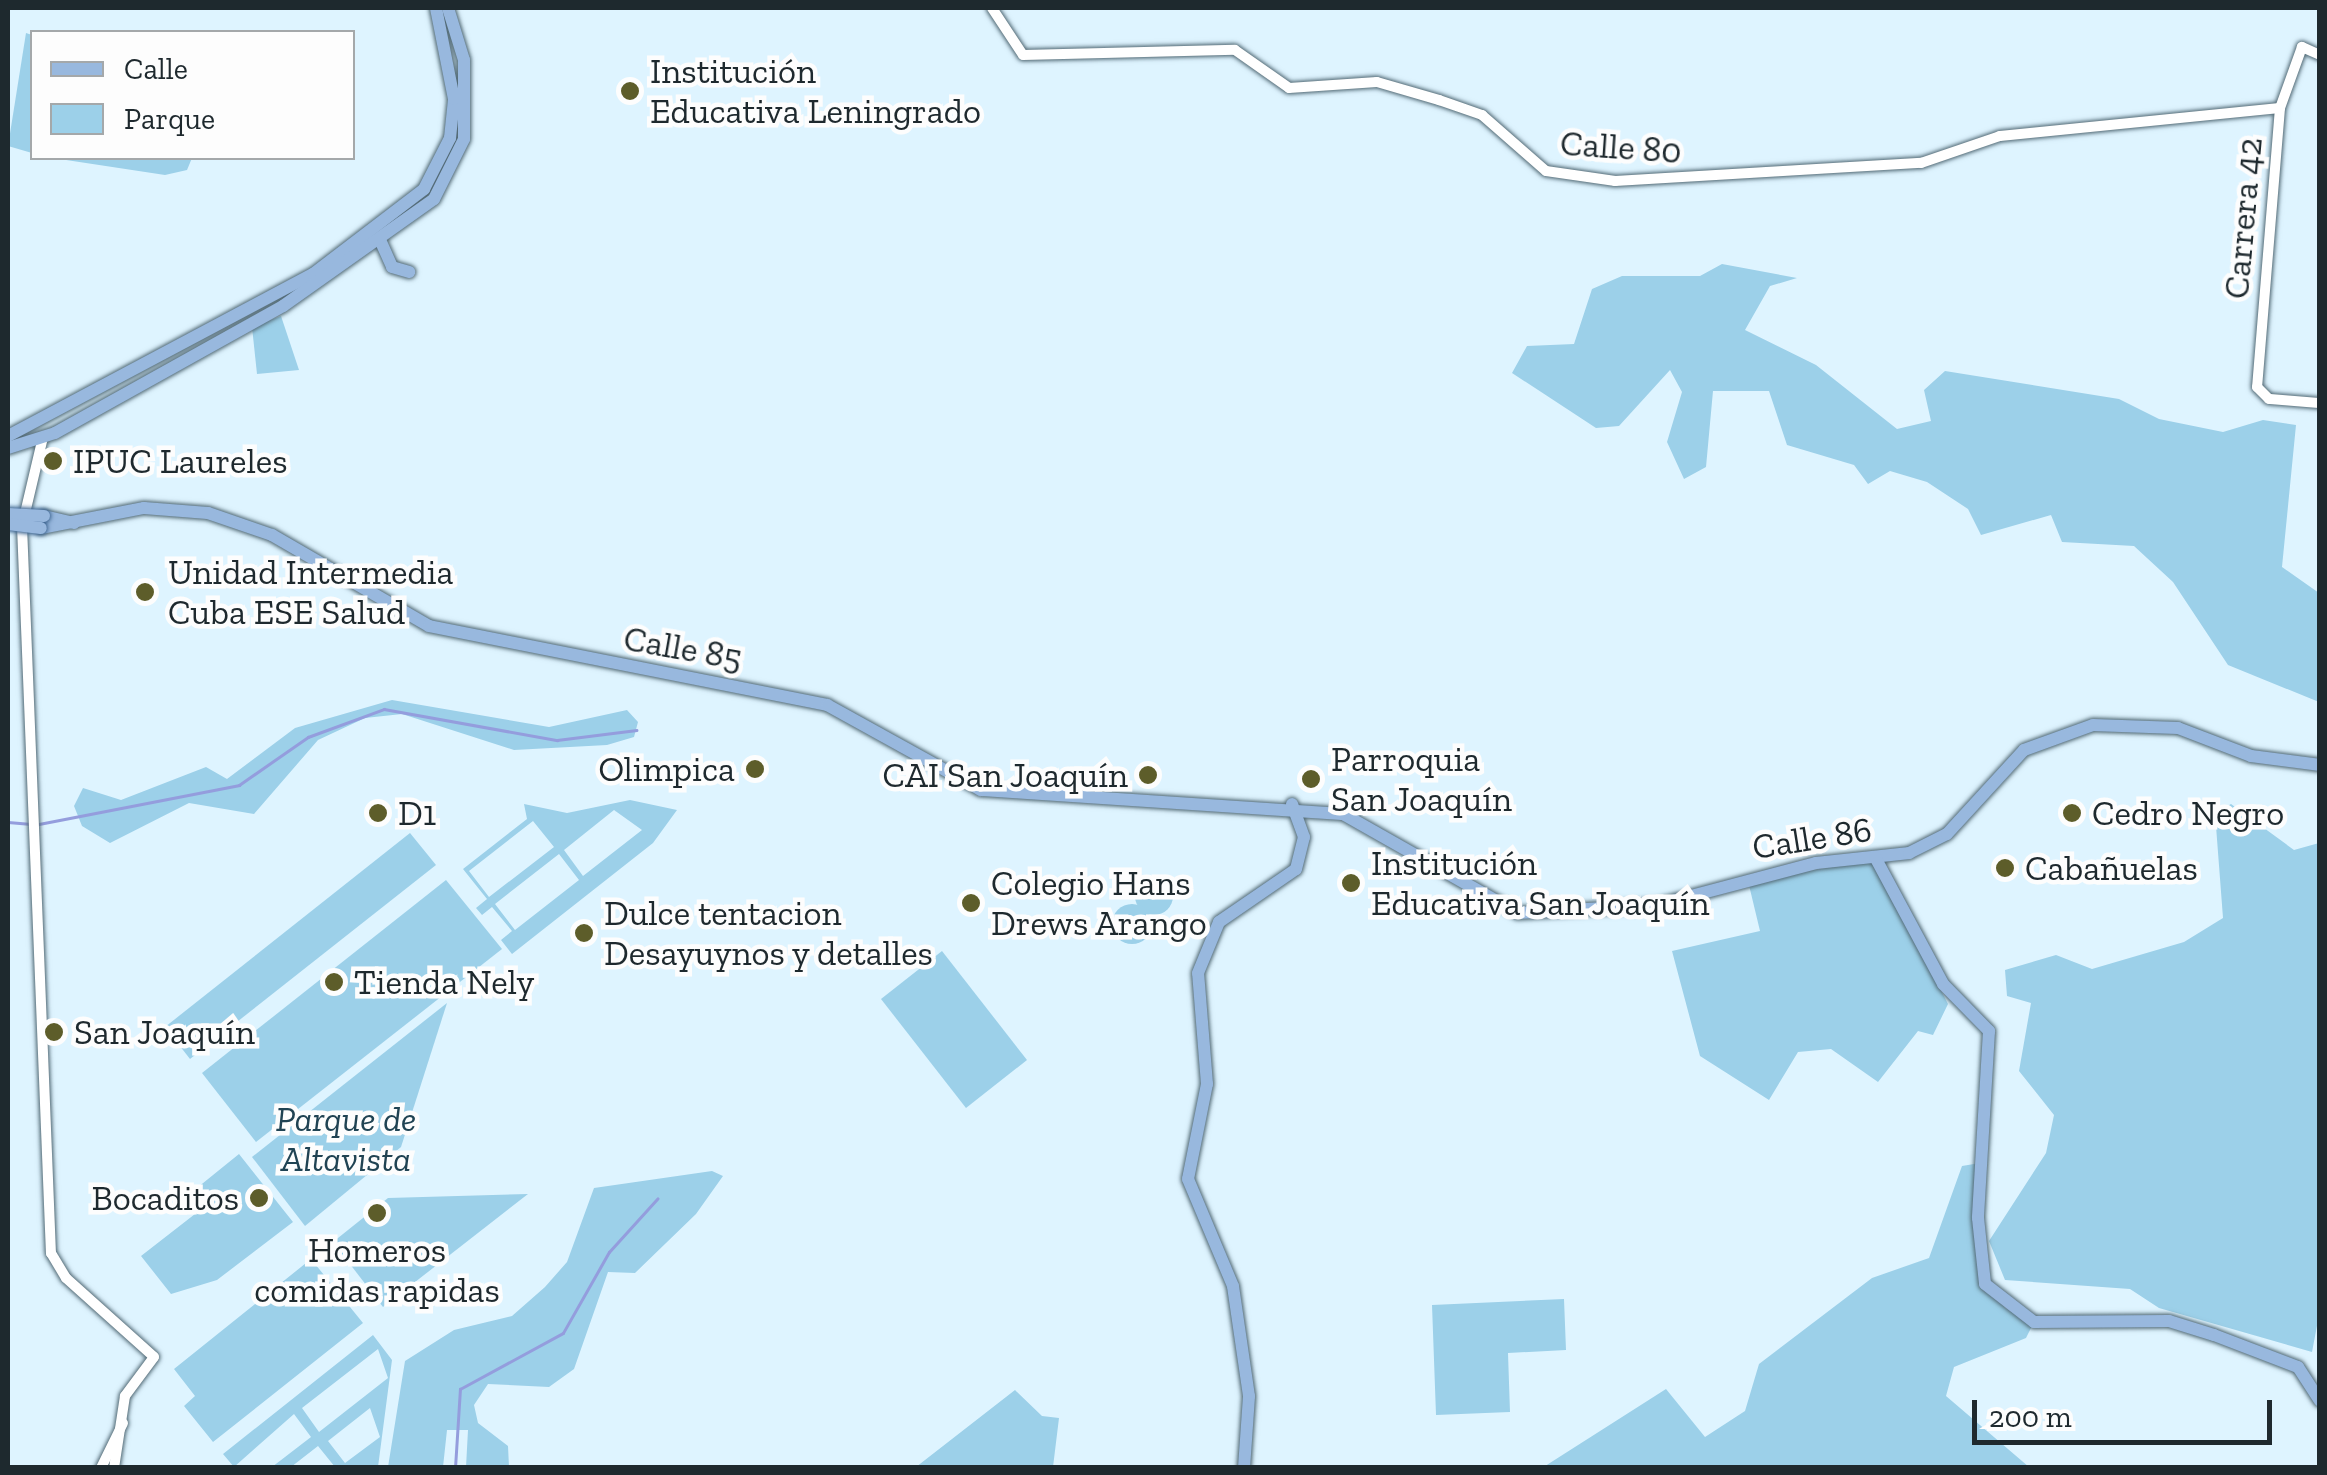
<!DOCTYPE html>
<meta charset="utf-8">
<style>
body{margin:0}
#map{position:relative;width:2327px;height:1475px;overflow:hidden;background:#def4ff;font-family:"Zilla Slab",serif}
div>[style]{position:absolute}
.green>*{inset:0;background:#9cd0e9}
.round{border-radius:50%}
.stream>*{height:2.5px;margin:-1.25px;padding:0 1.25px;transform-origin:1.25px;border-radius:1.25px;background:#949ddd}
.roads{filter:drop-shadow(0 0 2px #526a76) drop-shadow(0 0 2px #526a76)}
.minor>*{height:10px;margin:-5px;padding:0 5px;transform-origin:5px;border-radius:5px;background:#fff}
.major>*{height:12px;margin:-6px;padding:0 6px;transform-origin:6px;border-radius:6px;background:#98b8de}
.bridges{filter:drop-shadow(0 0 2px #406792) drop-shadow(0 0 2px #406792)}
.major-bridge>*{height:12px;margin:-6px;padding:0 6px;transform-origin:6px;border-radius:6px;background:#98b8de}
.dots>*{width:28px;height:28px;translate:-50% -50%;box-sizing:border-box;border:5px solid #fdfdfd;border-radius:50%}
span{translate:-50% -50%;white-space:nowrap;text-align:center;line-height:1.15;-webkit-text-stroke:9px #fdfdfd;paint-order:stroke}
.poi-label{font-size:35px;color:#1e292e}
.left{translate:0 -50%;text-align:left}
.right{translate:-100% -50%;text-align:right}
.street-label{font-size:35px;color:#1e292e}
.park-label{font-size:35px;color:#204353;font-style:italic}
.frame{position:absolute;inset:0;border:10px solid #1e292e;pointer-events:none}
.legend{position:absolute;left:30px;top:30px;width:325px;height:130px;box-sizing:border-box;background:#fdfdfd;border:2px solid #a4a8aa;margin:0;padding:12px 18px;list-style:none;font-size:30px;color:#1e292e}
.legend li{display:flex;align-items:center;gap:20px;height:50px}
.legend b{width:50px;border:2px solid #a4a8aa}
.scale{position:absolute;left:1972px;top:1400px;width:300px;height:45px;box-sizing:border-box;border:5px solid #1e292e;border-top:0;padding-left:12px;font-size:30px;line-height:35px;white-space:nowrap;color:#1e292e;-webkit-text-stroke:8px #fdfdfd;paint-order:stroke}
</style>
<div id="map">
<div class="green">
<div style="clip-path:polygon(26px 33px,32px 35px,32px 153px,8px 146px)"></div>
<div style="clip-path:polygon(53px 158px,192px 158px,187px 170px,165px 175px)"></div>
<div style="clip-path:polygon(1722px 264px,1797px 278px,1770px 286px,1745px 330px,1816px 365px,1897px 429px,1931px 421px,1924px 390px,1945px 371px,2119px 399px,2159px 419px,2223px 432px,2263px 420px,2296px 425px,2282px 567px,2319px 593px,2319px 702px,2228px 665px,2173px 582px,2134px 546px,2062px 542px,2051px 515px,1981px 535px,1968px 509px,1927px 482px,1890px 471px,1868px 484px,1854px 465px,1787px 445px,1769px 391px,1713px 391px,1706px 467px,1684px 479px,1667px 442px,1682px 392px,1670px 370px,1619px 426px,1596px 428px,1512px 373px,1527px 346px,1574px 344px,1592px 289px,1622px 276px,1700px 276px)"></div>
<div style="clip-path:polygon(281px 316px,299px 370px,257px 374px,252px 327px)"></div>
<div style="clip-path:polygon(392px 700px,549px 727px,627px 710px,638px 722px,634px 737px,607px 745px,514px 750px,402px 714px,365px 718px,318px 740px,254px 814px,189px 803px,110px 843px,82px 826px,74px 806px,83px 788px,121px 800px,206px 767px,227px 779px,295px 728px)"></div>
<div style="clip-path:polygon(evenodd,630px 800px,677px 810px,653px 843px,512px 954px,501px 940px,512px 931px,492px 907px,482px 915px,476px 908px,487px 899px,463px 869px,527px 819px,524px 804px,567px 813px,630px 800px,614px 810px,642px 830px,583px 876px,564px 850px,614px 810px,630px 800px,533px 821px,554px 847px,489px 897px,469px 871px,533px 821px,630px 800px,559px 854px,579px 880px,515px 930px,495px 904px,559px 854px)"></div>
<div style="clip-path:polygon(2231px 804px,2294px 850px,2319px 843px,2320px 1310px,2312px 1352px,2159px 1308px,2130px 1289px,2005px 1280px,1989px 1241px,2046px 1153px,2054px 1115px,2019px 1071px,2031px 1003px,2007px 996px,2005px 970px,2056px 955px,2092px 969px,2184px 942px,2223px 918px,2215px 813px)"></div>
<div style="clip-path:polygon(410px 833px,436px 865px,190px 1059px,165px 1027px)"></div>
<div style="clip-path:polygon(1874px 860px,1948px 1004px,1933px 1035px,1918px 1031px,1878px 1082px,1831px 1049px,1798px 1052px,1769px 1100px,1700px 1056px,1672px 951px,1760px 931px,1748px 881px)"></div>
<div class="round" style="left:1135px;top:877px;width:38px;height:38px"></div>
<div style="clip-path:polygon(446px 880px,502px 949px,256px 1142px,202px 1073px)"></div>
<div class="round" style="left:1112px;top:904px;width:40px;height:40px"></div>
<div style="clip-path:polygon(942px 951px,1027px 1060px,966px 1108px,881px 999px)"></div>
<div style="clip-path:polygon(447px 1003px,401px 1147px,305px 1226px,252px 1157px)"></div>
<div style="clip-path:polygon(239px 1154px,293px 1222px,217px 1280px,171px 1294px,141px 1256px,204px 1207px,192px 1192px)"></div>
<div style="clip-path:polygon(1980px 1163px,1983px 1276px,2005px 1308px,2034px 1322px,2026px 1338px,1954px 1367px,1946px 1396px,2029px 1467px,1542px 1468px,1666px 1389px,1705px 1437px,1745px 1411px,1759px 1364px,1872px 1278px,1929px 1258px,1962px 1166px)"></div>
<div style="clip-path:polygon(712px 1171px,723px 1176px,696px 1214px,635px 1273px,608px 1272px,574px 1369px,549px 1387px,488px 1384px,474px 1405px,478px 1423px,508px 1446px,509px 1467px,466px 1467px,468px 1430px,447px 1430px,443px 1467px,388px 1467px,405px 1361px,454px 1330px,512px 1316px,545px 1287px,567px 1262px,594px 1188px)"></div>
<div style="clip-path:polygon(528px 1194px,383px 1307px,333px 1242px,388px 1198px)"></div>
<div style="clip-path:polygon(311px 1259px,363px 1323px,213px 1442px,184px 1406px,195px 1396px,174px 1369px)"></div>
<div style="clip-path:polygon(1564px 1299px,1566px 1350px,1508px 1353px,1510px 1412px,1436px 1415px,1432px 1305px)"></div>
<div style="clip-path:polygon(evenodd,373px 1335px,392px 1360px,378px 1467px,335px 1467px,318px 1446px,291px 1467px,272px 1467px,311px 1437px,294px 1414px,234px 1467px,223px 1454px,373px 1335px,378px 1349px,388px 1378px,319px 1432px,302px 1408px,378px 1349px,373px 1335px,370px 1408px,380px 1437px,345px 1463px,328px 1441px,370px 1408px)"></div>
<div style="clip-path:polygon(1015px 1390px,1042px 1416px,1059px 1418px,1053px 1467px,916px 1467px)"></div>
</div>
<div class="stream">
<div style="left:8px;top:822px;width:23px;rotate:5deg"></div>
<div style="left:39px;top:824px;width:204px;rotate:-11deg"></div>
<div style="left:239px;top:785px;width:84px;rotate:-34.8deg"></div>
<div style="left:308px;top:737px;width:81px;rotate:-20.2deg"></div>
<div style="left:384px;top:709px;width:176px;rotate:10.2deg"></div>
<div style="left:557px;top:740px;width:80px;rotate:-7.2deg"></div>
<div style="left:455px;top:1468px;width:79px;rotate:-86.4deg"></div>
<div style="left:460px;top:1389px;width:117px;rotate:-28.5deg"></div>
<div style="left:563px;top:1333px;width:93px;rotate:-60.4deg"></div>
<div style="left:609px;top:1252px;width:72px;rotate:-47.8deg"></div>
</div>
<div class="roads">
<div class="minor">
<div style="left:992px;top:8px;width:56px;rotate:56.6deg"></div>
<div style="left:1023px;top:55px;width:212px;rotate:-1.4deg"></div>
<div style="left:1235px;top:50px;width:66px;rotate:35.1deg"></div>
<div style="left:1289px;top:88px;width:88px;rotate:-3.9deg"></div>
<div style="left:1377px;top:82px;width:65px;rotate:16.2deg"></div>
<div style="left:1439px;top:100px;width:46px;rotate:19.2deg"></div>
<div style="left:1482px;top:115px;width:85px;rotate:41.2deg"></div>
<div style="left:1546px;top:171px;width:70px;rotate:8.2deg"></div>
<div style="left:1615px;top:181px;width:307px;rotate:-3.4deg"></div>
<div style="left:1921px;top:163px;width:83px;rotate:-18.9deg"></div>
<div style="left:2000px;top:136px;width:281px;rotate:-5.7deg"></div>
<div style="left:2320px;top:55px;width:20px;rotate:-156deg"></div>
<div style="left:2302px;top:47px;width:65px;rotate:109.8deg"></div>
<div style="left:2280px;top:108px;width:280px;rotate:94.7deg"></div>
<div style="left:2257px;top:387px;width:17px;rotate:45deg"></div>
<div style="left:2269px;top:399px;width:51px;rotate:4.5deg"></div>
<div style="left:43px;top:437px;width:91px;rotate:103.3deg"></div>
<div style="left:22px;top:526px;width:728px;rotate:87.72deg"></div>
<div style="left:51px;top:1253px;width:29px;rotate:59deg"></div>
<div style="left:66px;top:1278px;width:118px;rotate:41.9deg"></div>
<div style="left:154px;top:1357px;width:49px;rotate:126.6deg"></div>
<div style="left:125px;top:1396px;width:73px;rotate:98.7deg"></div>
<div style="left:101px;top:1468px;width:50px;rotate:-63.9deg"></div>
</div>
<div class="major">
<div style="left:381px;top:242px;width:27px;rotate:66deg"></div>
<div style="left:392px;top:267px;width:18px;rotate:16deg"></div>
<div style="left:8px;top:436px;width:345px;rotate:-28deg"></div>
<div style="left:313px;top:274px;width:140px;rotate:-37.4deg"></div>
<div style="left:424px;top:189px;width:57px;rotate:-63deg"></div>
<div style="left:450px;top:138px;width:39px;rotate:-84deg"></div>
<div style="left:454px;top:99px;width:93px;rotate:-101.2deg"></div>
<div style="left:8px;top:448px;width:49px;rotate:-17.7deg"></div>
<div style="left:55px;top:433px;width:261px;rotate:-29.1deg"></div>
<div style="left:283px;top:306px;width:185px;rotate:-35.3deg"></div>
<div style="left:434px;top:199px;width:67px;rotate:-63.4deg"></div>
<div style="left:464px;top:139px;width:79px;rotate:-90deg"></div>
<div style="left:464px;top:60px;width:54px;rotate:-107.1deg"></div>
<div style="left:44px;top:516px;width:31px;rotate:13deg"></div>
<div style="left:41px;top:528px;width:105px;rotate:-11deg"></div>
<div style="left:144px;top:508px;width:64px;rotate:4.5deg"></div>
<div style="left:208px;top:513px;width:68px;rotate:19deg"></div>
<div style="left:272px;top:535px;width:181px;rotate:30.1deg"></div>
<div style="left:429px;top:626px;width:406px;rotate:11.2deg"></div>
<div style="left:827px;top:705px;width:176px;rotate:28.9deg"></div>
<div style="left:981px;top:790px;width:363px;rotate:3.8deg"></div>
<div style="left:1343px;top:814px;width:201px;rotate:29.5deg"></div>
<div style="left:1518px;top:913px;width:139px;rotate:-3.3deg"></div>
<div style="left:1657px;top:905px;width:164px;rotate:-14.8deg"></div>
<div style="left:1816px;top:863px;width:94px;rotate:-6.1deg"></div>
<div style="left:1909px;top:853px;width:42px;rotate:-26.6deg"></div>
<div style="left:1947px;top:834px;width:114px;rotate:-47.5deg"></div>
<div style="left:2024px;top:750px;width:73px;rotate:-19.9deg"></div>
<div style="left:2093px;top:725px;width:85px;rotate:2deg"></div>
<div style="left:2178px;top:728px;width:78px;rotate:21deg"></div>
<div style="left:2251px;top:756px;width:70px;rotate:7.4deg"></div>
<div style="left:1875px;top:857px;width:144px;rotate:61.8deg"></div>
<div style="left:1943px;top:984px;width:66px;rotate:45.6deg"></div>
<div style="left:1989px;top:1031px;width:187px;rotate:93.4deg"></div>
<div style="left:1978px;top:1218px;width:66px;rotate:83.9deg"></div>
<div style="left:1985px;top:1284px;width:62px;rotate:37.8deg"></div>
<div style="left:2034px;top:1322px;width:135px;rotate:-0.4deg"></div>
<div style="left:2169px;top:1321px;width:47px;rotate:17.3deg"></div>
<div style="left:2214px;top:1335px;width:90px;rotate:20.9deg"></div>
<div style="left:2298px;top:1367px;width:40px;rotate:57.1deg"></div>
<div style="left:1244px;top:1468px;width:72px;rotate:-86deg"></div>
<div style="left:1249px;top:1396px;width:111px;rotate:-98.3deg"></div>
<div style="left:1233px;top:1286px;width:116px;rotate:-112.8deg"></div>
<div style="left:1188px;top:1179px;width:97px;rotate:-78.7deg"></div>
<div style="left:1207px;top:1084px;width:111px;rotate:-94.6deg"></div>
<div style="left:1198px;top:973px;width:55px;rotate:-67.6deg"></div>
<div style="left:1219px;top:922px;width:93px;rotate:-34.5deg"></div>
<div style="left:1296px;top:869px;width:33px;rotate:-76deg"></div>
<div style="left:1304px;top:837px;width:35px;rotate:-110deg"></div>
</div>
</div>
<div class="bridges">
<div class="major-bridge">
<div style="left:8px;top:514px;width:36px;rotate:3deg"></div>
<div style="left:8px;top:524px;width:33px;rotate:7deg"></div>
</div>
</div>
<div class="dots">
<div style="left:630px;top:91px;background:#5d5d2a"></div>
<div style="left:53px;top:461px;background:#5d5d2a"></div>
<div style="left:145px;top:592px;background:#5d5d2a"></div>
<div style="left:755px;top:769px;background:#5d5d2a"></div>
<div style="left:1148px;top:775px;background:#5d5d2a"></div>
<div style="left:1311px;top:779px;background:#5d5d2a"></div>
<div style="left:378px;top:813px;background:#5d5d2a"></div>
<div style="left:2072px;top:813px;background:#5d5d2a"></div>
<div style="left:2005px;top:868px;background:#5d5d2a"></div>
<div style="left:1351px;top:883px;background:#5d5d2a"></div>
<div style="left:971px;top:903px;background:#5d5d2a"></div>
<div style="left:584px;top:933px;background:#5d5d2a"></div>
<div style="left:334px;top:982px;background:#5d5d2a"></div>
<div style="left:54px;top:1032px;background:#5d5d2a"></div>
<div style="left:259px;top:1198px;background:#5d5d2a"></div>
<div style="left:377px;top:1213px;background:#5d5d2a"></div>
</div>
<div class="poi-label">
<span class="left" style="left:650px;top:91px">Institución<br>Educativa Leningrado</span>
<span class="left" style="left:73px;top:461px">IPUC Laureles</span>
<span class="left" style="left:168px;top:592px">Unidad Intermedia<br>Cuba ESE Salud</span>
<span class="left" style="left:1331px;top:779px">Parroquia<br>San Joaquín</span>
<span class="right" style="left:735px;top:769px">Olimpica</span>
<span class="right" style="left:1128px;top:775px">CAI San Joaquín</span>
<span class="left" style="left:398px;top:813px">D1</span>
<span class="left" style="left:2092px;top:813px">Cedro Negro</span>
<span class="left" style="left:1371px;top:883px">Institución<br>Educativa San Joaquín</span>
<span class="left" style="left:2025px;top:868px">Cabañuelas</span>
<span class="left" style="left:991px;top:903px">Colegio Hans<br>Drews Arango</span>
<span class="left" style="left:604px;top:933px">Dulce tentacion<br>Desayuynos y detalles</span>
<span class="left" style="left:354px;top:982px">Tienda Nely</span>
<span class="left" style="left:74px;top:1032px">San Joaquín</span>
<span class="right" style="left:239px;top:1198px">Bocaditos</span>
<span style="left:377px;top:1270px">Homeros<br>comidas rapidas</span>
</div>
<div class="street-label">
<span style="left:1621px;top:147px;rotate:4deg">Calle 80</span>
<span style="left:2243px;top:218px;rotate:-85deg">Carrera 42</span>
<span style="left:683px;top:648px;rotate:10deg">Calle 85</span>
<span style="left:1812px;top:838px;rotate:-9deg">Calle 86</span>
</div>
<div class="park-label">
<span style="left:346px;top:1139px">Parque de<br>Altavista</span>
</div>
<div class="frame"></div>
<ul class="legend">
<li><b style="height:12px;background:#98b8de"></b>Calle</li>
<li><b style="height:28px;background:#9cd0e9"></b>Parque</li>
</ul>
<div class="scale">200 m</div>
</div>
